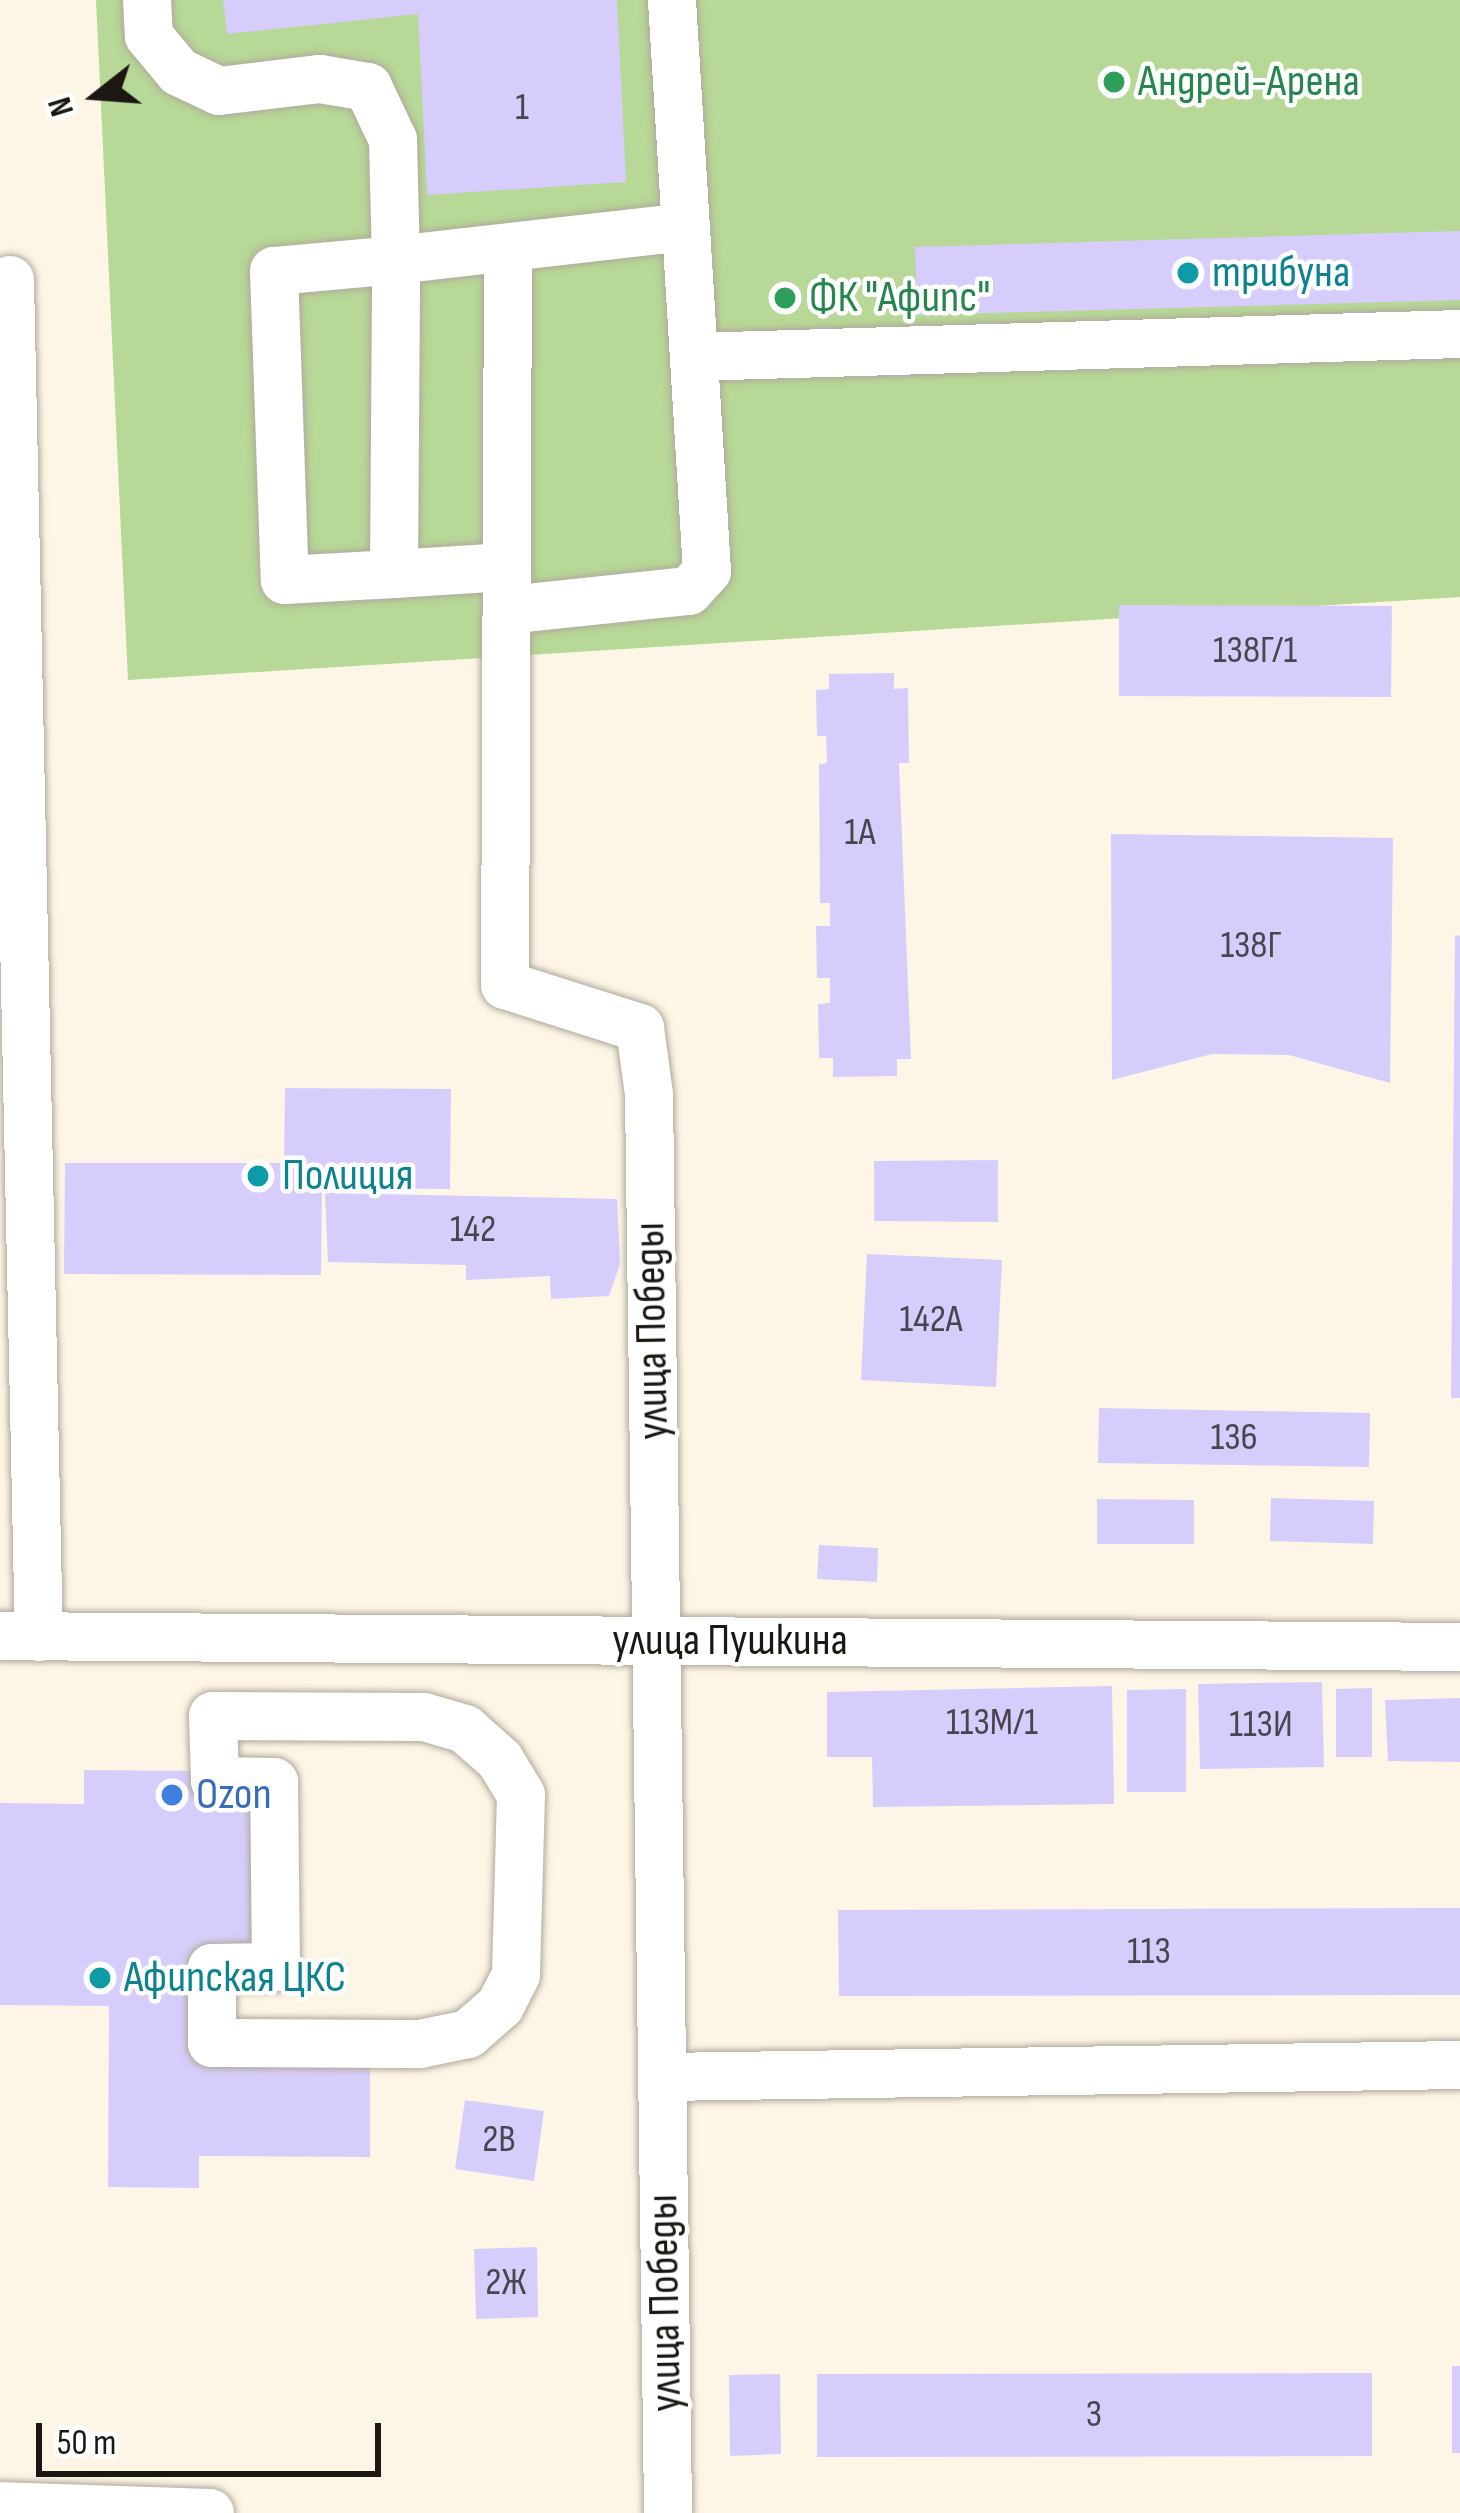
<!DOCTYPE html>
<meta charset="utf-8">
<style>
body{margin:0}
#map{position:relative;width:1460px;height:2513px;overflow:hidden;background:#fdf6e6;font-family:"Sofia Sans Condensed",sans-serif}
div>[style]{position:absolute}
.green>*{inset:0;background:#b7d896}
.building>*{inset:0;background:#d7cdfc}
.roads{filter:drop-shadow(0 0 3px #b1aa9c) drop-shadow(0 0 3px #b1aa9c)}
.minor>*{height:48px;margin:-24px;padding:0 24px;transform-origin:24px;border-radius:24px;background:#fff}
.dots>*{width:33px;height:33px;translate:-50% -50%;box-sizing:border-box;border:6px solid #fff;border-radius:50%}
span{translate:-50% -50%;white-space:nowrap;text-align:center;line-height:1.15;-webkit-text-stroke:9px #fff;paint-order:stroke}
.number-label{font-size:39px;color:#4a454d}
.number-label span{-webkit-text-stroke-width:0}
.leisure-label{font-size:45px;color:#27864d}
.left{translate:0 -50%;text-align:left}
.culture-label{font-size:45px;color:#0d838f}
.street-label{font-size:45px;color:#1b1813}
.shop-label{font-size:45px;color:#366cbe}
.north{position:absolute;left:36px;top:36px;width:120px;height:120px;-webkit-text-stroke:9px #fff;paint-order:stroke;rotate:253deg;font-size:33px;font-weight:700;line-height:48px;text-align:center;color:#1b1813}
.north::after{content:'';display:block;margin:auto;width:42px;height:54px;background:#1b1813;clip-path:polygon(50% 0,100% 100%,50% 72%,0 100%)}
.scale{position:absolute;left:36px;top:2423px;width:345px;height:54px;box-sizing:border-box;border:6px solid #1b1813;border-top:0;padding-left:15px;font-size:36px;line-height:42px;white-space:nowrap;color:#1b1813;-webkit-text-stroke:9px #fff;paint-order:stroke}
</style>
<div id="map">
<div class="green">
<div style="clip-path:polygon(96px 0,1460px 0,1460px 597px,128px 680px)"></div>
</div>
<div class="building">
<div style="clip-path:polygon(223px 0,617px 0,626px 182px,427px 195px,418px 14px,227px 34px)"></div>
<div style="clip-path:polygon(1460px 231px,1460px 300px,917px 315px,915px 247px)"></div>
<div style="clip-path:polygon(1119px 605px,1392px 606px,1391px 697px,1119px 696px)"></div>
<div style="clip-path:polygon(894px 673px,894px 689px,908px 688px,909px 763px,899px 763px,911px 1059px,897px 1059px,897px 1076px,833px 1077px,833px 1058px,819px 1058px,818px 1004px,830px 1003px,830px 978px,817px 978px,816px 926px,830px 926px,830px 903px,820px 903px,819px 764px,827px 763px,826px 736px,817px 736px,816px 690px,829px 689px,829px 674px)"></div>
<div style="clip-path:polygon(1111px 834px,1393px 838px,1390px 1083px,1289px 1055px,1212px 1054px,1112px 1080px)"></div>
<div style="clip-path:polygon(1455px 935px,1460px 936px,1460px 1398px,1451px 1398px)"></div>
<div style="clip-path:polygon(285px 1088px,451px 1089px,450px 1189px,322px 1188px,321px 1275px,64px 1274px,65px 1163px,284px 1163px)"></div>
<div style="clip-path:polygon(998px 1160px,998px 1222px,874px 1221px,874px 1161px)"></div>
<div style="clip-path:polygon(325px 1193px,617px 1199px,620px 1264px,609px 1296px,551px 1299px,550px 1276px,466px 1280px,466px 1265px,328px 1262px)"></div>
<div style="clip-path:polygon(867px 1254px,1002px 1260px,996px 1387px,861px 1380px)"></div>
<div style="clip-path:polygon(1099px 1408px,1370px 1413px,1369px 1467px,1098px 1463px)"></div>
<div style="clip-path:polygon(1271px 1498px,1374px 1501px,1373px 1544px,1270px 1541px)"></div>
<div style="clip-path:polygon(1097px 1499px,1194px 1500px,1194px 1544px,1097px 1544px)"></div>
<div style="clip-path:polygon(819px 1545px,878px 1548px,877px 1582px,817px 1579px)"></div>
<div style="clip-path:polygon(1322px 1682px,1324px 1767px,1200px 1769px,1198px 1684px)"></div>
<div style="clip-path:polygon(1112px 1686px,1114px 1804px,873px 1807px,872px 1757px,827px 1757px,827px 1692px)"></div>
<div style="clip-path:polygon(1372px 1688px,1372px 1757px,1336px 1757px,1336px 1689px)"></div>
<div style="clip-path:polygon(1186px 1689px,1186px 1792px,1127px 1792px,1127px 1690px)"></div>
<div style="clip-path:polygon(1460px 1698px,1460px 1762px,1388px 1761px,1385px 1700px)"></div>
<div style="clip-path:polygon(84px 1770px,199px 1771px,199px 1808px,252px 1808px,253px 1951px,199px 2054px,370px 2054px,370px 2157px,199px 2156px,199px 2188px,108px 2187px,109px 2006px,0 2005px,0 1803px,84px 1804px)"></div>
<div style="clip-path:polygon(1460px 1908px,1460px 1995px,839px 1996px,838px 1910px)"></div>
<div style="clip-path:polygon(465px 2100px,544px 2111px,534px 2181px,455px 2169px)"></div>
<div style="clip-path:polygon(537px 2247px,538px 2317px,476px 2319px,474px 2249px)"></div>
<div style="clip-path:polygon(1452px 2366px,1460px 2366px,1460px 2453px,1452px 2453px)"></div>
<div style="clip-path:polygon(1372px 2373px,1372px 2456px,817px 2457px,817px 2374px)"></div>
<div style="clip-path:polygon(780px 2374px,781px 2454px,730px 2456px,729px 2375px)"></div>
</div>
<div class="roads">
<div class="minor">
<div style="left:147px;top:0;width:36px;rotate:87deg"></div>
<div style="left:149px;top:36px;width:47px;rotate:50.2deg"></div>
<div style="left:179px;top:72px;width:44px;rotate:25.4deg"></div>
<div style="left:219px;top:91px;width:102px;rotate:-6.8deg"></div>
<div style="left:320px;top:79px;width:49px;rotate:9.5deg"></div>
<div style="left:368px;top:87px;width:59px;rotate:64.7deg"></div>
<div style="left:393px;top:140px;width:120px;rotate:88.6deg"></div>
<div style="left:396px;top:260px;width:292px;rotate:-6.5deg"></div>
<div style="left:508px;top:248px;width:737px;rotate:90.23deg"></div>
<div style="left:505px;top:985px;width:142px;rotate:17.7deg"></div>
<div style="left:640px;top:1028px;width:68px;rotate:82.3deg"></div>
<div style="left:649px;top:1095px;width:1418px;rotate:89.23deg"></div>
<div style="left:10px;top:280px;width:1357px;rotate:88.78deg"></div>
<div style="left:694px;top:357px;width:766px;rotate:-1.72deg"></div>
<div style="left:394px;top:574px;width:314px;rotate:-89.6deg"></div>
<div style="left:396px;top:260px;width:122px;rotate:174.8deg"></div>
<div style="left:274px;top:271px;width:309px;rotate:88deg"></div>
<div style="left:285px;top:580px;width:109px;rotate:-3.2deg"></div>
<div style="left:394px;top:574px;width:112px;rotate:-3.6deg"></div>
<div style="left:507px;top:610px;width:183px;rotate:-6deg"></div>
<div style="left:689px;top:591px;width:27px;rotate:-48deg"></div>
<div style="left:707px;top:571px;width:572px;rotate:-93.51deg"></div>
<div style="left:0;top:1636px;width:1460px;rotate:0.43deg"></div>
<div style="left:213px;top:1716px;width:211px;rotate:0.3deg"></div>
<div style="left:424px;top:1717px;width:43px;rotate:16.3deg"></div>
<div style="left:465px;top:1729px;width:47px;rotate:41.5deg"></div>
<div style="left:500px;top:1760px;width:41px;rotate:59deg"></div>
<div style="left:521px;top:1795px;width:180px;rotate:91.6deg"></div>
<div style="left:516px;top:1975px;width:35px;rotate:117deg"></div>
<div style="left:500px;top:2006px;width:43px;rotate:138.8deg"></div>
<div style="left:468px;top:2034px;width:49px;rotate:168.2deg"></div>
<div style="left:420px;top:2044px;width:208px;rotate:-179.7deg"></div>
<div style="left:212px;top:2043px;width:75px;rotate:-90deg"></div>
<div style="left:212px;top:1968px;width:64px;rotate:-0.9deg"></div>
<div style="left:276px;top:1967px;width:185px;rotate:-90.6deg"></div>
<div style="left:274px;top:1782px;width:59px;rotate:-179deg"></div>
<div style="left:215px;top:1781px;width:65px;rotate:-91.8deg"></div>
<div style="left:662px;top:2077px;width:798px;rotate:-0.86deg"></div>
<div style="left:0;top:2506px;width:210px;rotate:1.9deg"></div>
</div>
</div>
<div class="dots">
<div style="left:1114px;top:82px;background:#2e9e5b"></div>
<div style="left:1188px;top:273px;background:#0f9aa8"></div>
<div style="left:785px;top:298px;background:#2e9e5b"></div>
<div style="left:258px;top:1176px;background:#0f9aa8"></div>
<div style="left:172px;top:1795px;background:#3f7fe0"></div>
<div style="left:100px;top:1978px;background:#0f9aa8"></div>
</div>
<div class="number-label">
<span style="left:522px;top:108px">1</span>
<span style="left:1255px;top:651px">138Г/1</span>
<span style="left:860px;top:833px">1А</span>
<span style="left:1251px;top:946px">138Г</span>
<span style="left:473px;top:1230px">142</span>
<span style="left:931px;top:1320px">142А</span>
<span style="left:1234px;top:1438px">136</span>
<span style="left:992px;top:1723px">113М/1</span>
<span style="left:1261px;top:1725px">113И</span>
<span style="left:1149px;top:1952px">113</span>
<span style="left:499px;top:2140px">2В</span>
<span style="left:506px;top:2283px">2Ж</span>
<span style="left:1094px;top:2415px">3</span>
</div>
<div class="leisure-label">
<span class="left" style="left:1138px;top:82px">Андрей-Арена</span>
<span class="left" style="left:809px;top:298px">ФК "Афипс"</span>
</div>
<div class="culture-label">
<span class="left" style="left:1212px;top:273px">трибуна</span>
<span class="left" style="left:282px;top:1176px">Полиция</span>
<span class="left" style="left:124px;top:1978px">Афипская ЦКС</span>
</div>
<div class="street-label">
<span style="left:652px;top:1331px;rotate:-91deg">улица Победы</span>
<span style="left:730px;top:1641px">улица Пушкина</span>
<span style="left:665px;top:2303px;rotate:-91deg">улица Победы</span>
</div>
<div class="shop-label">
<span class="left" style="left:196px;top:1795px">Ozon</span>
</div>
<div class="north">N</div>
<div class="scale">50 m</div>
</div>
